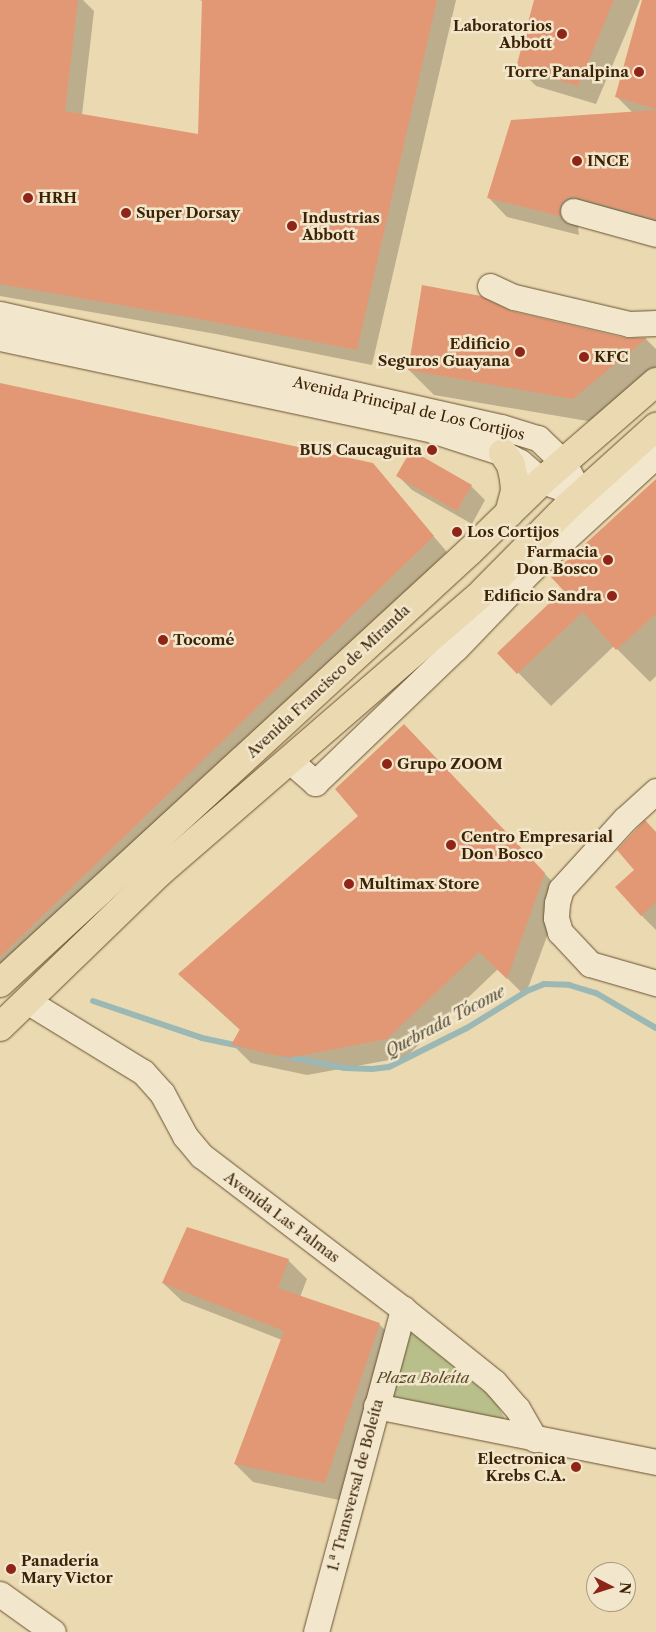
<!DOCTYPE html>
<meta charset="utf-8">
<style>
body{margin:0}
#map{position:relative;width:656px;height:1632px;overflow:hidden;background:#ebdab1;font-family:"Libre Caslon Text",serif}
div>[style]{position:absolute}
.green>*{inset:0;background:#b9bf8a}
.shadow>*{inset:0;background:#0003}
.stream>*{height:6px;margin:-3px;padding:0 3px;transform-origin:3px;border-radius:3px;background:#9bb8b5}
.building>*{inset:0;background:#e39875}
.roads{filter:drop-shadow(0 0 1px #685131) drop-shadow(0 0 1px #685131)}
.minor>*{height:25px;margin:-12.5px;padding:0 12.5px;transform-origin:12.5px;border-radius:12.5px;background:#f2e7cc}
.major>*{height:28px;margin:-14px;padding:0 14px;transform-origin:14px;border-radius:14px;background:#ebdab1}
.dots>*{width:14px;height:14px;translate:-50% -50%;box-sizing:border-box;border:2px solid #f2e7cc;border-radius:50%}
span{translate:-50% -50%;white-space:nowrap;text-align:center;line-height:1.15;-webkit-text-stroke:5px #f2e7cc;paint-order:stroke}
.poi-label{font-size:15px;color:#3c2306;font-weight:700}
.right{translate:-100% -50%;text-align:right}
.left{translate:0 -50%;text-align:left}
.street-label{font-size:15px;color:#3c2306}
.park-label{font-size:15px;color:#5b4a27;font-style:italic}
.water-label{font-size:16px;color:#58503b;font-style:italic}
.north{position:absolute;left:586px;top:1562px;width:50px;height:50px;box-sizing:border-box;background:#f2e7cc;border:1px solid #a9997d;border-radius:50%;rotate:95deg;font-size:14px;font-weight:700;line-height:20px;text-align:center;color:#3c2306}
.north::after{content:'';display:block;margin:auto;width:18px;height:22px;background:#8f2418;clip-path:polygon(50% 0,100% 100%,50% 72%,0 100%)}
</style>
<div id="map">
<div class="green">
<div style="clip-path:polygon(407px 1329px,495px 1400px,509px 1427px,391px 1397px)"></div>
</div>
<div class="shadow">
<div style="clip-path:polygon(0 0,83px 0,94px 11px,82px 115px,199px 135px,203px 1px,199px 0,456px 0,372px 365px,216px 334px,0 296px)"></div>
<div style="clip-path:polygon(535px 0,640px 0,596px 104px,536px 86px,518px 68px)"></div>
<div style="clip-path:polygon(643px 0,656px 0,656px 232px,582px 220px,578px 228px,579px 235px,507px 217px,488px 197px,633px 113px,616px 96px)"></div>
<div style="clip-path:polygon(510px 312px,626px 339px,646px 339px,656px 349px,656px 375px,599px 423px,434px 395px,409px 370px)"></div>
<div style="clip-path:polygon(0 384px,372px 464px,447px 552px,17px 969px,0 968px)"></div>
<div style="clip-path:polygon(398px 476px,471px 486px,485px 500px,472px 524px,412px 490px)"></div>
<div style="clip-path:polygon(656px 480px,656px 676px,650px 682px,614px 646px,551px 706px,499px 653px,565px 590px)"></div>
<div style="clip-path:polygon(422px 744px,563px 893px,525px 996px,498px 969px,406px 1057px,307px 1075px,251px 1063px,233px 1045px,240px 1030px,179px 974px,360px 816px)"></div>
<div style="clip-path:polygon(656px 832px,656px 930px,641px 915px,636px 870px)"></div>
<div style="clip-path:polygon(288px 1260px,307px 1279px,300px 1297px,379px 1324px,398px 1343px,344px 1501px,253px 1482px,235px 1464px,282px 1340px,182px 1301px,163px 1283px)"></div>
</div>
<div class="stream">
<div style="left:93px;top:1001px;width:115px;rotate:18.7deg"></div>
<div style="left:202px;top:1038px;width:38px;rotate:12deg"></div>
<div style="left:283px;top:1056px;width:63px;rotate:11deg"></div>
<div style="left:345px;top:1068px;width:27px;rotate:2deg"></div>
<div style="left:372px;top:1069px;width:17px;rotate:-7deg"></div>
<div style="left:389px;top:1067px;width:87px;rotate:-26.6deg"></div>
<div style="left:467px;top:1028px;width:70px;rotate:-31.7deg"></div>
<div style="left:527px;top:991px;width:18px;rotate:-22deg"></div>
<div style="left:544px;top:984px;width:25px;rotate:2deg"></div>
<div style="left:569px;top:985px;width:28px;rotate:17deg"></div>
<div style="left:596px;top:993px;width:69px;rotate:30.3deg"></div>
</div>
<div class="building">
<div style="clip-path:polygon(0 0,78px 0,65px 111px,198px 134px,202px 0,437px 0,357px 350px,199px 319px,0 284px)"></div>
<div style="clip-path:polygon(534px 0,614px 0,578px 86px,516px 68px)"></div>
<div style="clip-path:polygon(642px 0,656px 0,656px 109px,615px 97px)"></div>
<div style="clip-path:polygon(656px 110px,656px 219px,576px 197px,569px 197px,563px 201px,559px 208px,560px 216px,487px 198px,511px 120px)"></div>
<div style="clip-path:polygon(422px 285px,481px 296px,511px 311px,626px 338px,647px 338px,573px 399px,408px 370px)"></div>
<div style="clip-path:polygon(0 383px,373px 463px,434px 536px,0 957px)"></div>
<div style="clip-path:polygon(411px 450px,472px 485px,457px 511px,396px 476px)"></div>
<div style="clip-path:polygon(656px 479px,656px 614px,616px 650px,583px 612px,517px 674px,497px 653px,563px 590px,550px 576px)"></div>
<div style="clip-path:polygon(404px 724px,545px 873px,507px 979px,479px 952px,387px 1039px,288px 1058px,231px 1045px,240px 1029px,178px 974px,358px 816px,335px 789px)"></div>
<div style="clip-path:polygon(645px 820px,656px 832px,656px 902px,641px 916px,615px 887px,634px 870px,617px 850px)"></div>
<div style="clip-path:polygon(187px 1227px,289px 1259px,278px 1288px,380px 1323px,325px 1483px,234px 1464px,284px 1331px,162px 1283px)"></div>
</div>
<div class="roads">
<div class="minor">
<div style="left:573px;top:211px;width:86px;rotate:15.5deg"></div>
<div style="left:490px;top:286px;width:26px;rotate:25deg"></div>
<div style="left:514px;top:297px;width:118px;rotate:13.2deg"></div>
<div style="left:629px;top:324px;width:27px;rotate:-2deg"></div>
<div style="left:0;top:314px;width:514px;rotate:12.71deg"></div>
<div style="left:501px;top:427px;width:39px;rotate:17deg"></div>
<div style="left:538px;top:438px;width:35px;rotate:44deg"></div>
<div style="left:563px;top:462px;width:38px;rotate:61deg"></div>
<div style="left:0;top:338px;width:442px;rotate:12deg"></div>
<div style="left:432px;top:430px;width:75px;rotate:17.9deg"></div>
<div style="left:503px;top:453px;width:19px;rotate:28deg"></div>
<div style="left:520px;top:462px;width:29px;rotate:41deg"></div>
<div style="left:542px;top:481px;width:21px;rotate:19deg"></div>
<div style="left:289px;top:760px;width:35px;rotate:41deg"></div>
<div style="left:315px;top:783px;width:195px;rotate:-43.8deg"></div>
<div style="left:456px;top:648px;width:108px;rotate:-46.1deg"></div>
<div style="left:531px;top:570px;width:170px;rotate:-42.6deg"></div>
<div style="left:656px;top:791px;width:42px;rotate:137.9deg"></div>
<div style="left:625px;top:819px;width:95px;rotate:132.4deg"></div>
<div style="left:561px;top:889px;width:15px;rotate:106deg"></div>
<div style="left:557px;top:903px;width:15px;rotate:94deg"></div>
<div style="left:556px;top:918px;width:15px;rotate:74deg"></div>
<div style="left:560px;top:932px;width:44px;rotate:46.8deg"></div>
<div style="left:590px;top:964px;width:69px;rotate:16.1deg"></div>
<div style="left:27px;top:1001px;width:136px;rotate:31.5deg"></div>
<div style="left:143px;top:1072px;width:28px;rotate:48deg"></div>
<div style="left:162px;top:1093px;width:49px;rotate:61.9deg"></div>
<div style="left:185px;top:1136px;width:26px;rotate:50deg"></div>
<div style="left:202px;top:1156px;width:253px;rotate:37.3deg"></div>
<div style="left:403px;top:1309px;width:117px;rotate:38.7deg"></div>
<div style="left:494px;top:1382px;width:35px;rotate:49deg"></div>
<div style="left:517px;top:1408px;width:36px;rotate:60deg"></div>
<div style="left:376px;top:1406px;width:286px;rotate:11.3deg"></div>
<div style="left:0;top:1594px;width:65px;rotate:35.6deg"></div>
<div style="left:316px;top:1632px;width:335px;rotate:-74.9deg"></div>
</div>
<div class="major">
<div style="left:503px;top:453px;width:14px;rotate:56deg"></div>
<div style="left:511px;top:465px;width:14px;rotate:78deg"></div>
<div style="left:514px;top:479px;width:12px;rotate:85deg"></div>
<div style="left:515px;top:491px;width:23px;rotate:105deg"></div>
<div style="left:0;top:983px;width:638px;rotate:-42.59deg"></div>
<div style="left:470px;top:551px;width:100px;rotate:-44.2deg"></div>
<div style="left:542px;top:481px;width:151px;rotate:-41deg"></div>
<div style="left:0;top:1027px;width:221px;rotate:-44.1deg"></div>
<div style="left:159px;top:873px;width:430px;rotate:-40.9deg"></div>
<div style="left:484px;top:591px;width:118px;rotate:-45.3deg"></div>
<div style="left:567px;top:507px;width:120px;rotate:-42deg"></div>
</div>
</div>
<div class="dots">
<div style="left:562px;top:34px;background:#8f2418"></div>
<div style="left:639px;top:72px;background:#8f2418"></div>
<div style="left:577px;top:161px;background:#8f2418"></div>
<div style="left:28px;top:198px;background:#8f2418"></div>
<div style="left:126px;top:213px;background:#8f2418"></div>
<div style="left:292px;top:226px;background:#8f2418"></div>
<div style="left:520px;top:352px;background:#8f2418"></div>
<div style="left:584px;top:357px;background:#8f2418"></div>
<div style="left:432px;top:450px;background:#8f2418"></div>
<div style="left:457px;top:532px;background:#8f2418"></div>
<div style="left:608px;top:560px;background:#8f2418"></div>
<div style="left:612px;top:596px;background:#8f2418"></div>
<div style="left:163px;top:640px;background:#8f2418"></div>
<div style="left:387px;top:764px;background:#8f2418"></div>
<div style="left:451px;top:845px;background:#8f2418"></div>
<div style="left:349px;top:884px;background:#8f2418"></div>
<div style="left:576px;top:1467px;background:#8f2418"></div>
<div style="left:11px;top:1569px;background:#8f2418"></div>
</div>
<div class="poi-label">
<span class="right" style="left:552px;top:34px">Laboratorios<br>Abbott</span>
<span class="right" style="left:629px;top:72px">Torre Panalpina</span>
<span class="left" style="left:587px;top:161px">INCE</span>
<span class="left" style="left:38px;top:198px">HRH</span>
<span class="left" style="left:136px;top:213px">Super Dorsay</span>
<span class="left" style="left:302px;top:226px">Industrias<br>Abbott</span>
<span class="right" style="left:510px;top:352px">Edificio<br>Seguros Guayana</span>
<span class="left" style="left:594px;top:357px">KFC</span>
<span class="right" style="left:422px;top:450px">BUS Caucaguita</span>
<span class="left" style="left:467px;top:532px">Los Cortijos</span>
<span class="right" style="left:598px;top:560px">Farmacia<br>Don Bosco</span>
<span class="right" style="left:602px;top:596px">Edificio Sandra</span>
<span class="left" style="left:173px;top:640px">Tocomé</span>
<span class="left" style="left:397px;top:764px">Grupo ZOOM</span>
<span class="left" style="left:461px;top:845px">Centro Empresarial<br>Don Bosco</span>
<span class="left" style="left:359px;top:884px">Multimax Store</span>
<span class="right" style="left:566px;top:1467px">Electronica<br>Krebs C.A.</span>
<span class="left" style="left:21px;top:1569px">Panadería<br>Mary Victor</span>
</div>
<div class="street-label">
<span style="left:409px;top:408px;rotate:13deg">Avenida Principal de Los Cortijos</span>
<span style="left:328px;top:681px;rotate:-43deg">Avenida Francisco de Miranda</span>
<span style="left:282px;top:1217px;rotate:37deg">Avenida Las Palmas</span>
<span style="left:355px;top:1485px;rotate:-75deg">1.ª Transversal de Boleíta</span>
</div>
<div class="park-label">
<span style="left:423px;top:1378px">Plaza Boleíta</span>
</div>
<div class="water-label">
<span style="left:445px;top:1021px;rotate:-28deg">Quebrada Tócome</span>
</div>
<div class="north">N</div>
</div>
